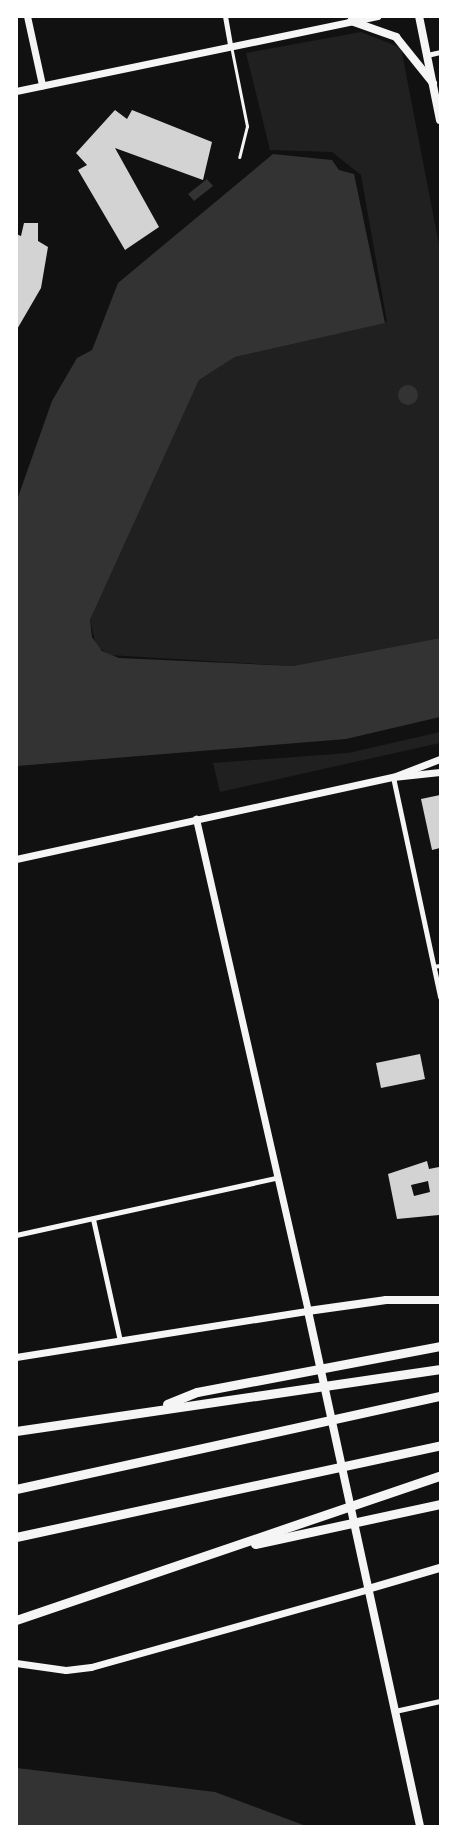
<!DOCTYPE html>
<style>
body{margin:0}
#map{position:relative;width:457px;height:1843px;overflow:hidden;background:#111;font-family:"DM Sans",sans-serif}
div>[style]{position:absolute}
.green>*{inset:0;background:#202020}
.water>*{inset:0;background:#333}
.round{border-radius:50%}
.building>*{inset:0;background:#d3d3d3}
.service>*{height:3px;margin:-1.5px;padding:0 1.5px;transform-origin:1.5px;border-radius:1.5px;background:#f5f5f5}
.pedestrian>*{height:4px;margin:-2px;padding:0 2px;transform-origin:2px;border-radius:2px;background:#f5f5f5}
.minor>*{height:5px;margin:-2.5px;padding:0 2.5px;transform-origin:2.5px;border-radius:2.5px;background:#f5f5f5}
.tertiary>*{height:7px;margin:-3.5px;padding:0 3.5px;transform-origin:3.5px;border-radius:3.5px;background:#f5f5f5}
.secondary>*{height:8px;margin:-4px;padding:0 4px;transform-origin:4px;border-radius:4px;background:#f5f5f5}
.motorway>*{height:9px;margin:-4.5px;padding:0 4.5px;transform-origin:4.5px;border-radius:4.5px;background:#f5f5f5}
span{translate:-50% -50%;white-space:nowrap;text-align:center;line-height:1.15;-webkit-text-stroke:6px #fff;paint-order:stroke}
.frame{position:absolute;inset:0;border:18px solid #fff;pointer-events:none}
</style>
<div id="map">
<div class="green">
<div style="clip-path:polygon(361px 32px,401px 48px,440px 250px,440px 638px,293px 666px,109px 655px,96px 645px,90px 620px,199px 380px,235px 357px,387px 322px,361px 175px,332px 152px,270px 150px,246px 53px)"></div>
<div style="clip-path:polygon(440px 732px,440px 743px,220px 792px,213px 763px,348px 753px)"></div>
</div>
<div class="water">
<div style="clip-path:polygon(273px 154px,332px 160px,339px 170px,354px 174px,385px 323px,235px 357px,199px 380px,90px 620px,92px 637px,102px 651px,119px 658px,293px 666px,440px 638px,440px 717px,346px 739px,17px 766px,17px 500px,52px 401px,77px 358px,92px 350px,118px 283px)"></div>
<div style="clip-path:polygon(207px 179px,213px 186px,194px 201px,188px 194px)"></div>
<div class="round" style="left:398px;top:385px;width:20px;height:20px"></div>
<div style="clip-path:polygon(17px 1768px,215px 1792px,306px 1826px,17px 1825px)"></div>
</div>
<div class="building">
<div style="clip-path:polygon(115px 110px,127px 119px,132px 110px,212px 142px,203px 180px,115px 148px,159px 227px,125px 250px,78px 170px,87px 165px,76px 153px)"></div>
<div style="clip-path:polygon(24px 223px,38px 223px,38px 241px,48px 247px,41px 288px,16px 331px,16px 234px,21px 236px)"></div>
<div style="clip-path:polygon(440px 795px,440px 848px,432px 850px,421px 799px)"></div>
<div style="clip-path:polygon(420px 1054px,425px 1079px,381px 1088px,376px 1063px)"></div>
<div style="clip-path:polygon(evenodd,427px 1161px,429px 1169px,439px 1167px,439px 1215px,397px 1219px,388px 1174px,427px 1161px,428px 1181px,430px 1192px,414px 1196px,411px 1185px,428px 1181px)"></div>
</div>
<div class="service">
<div style="left:231px;top:46px;width:82px;rotate:78.7deg"></div>
<div style="left:247px;top:126px;width:32px;rotate:104deg"></div>
</div>
<div class="pedestrian">
<div style="left:434px;top:967px;width:6px;rotate:-9deg"></div>
</div>
<div class="minor">
<div style="left:225px;top:16px;width:28px;rotate:80deg"></div>
<div style="left:427px;top:55px;width:13px;rotate:-13deg"></div>
<div style="left:393px;top:777px;width:225px;rotate:77.9deg"></div>
<div style="left:93px;top:1219px;width:125px;rotate:77.5deg"></div>
<div style="left:16px;top:1235px;width:266px;rotate:-12.4deg"></div>
<div style="left:395px;top:1711px;width:46px;rotate:-12.5deg"></div>
</div>
<div class="tertiary">
<div style="left:27px;top:16px;width:71px;rotate:77.7deg"></div>
<div style="left:16px;top:91px;width:369px;rotate:-11.7deg"></div>
<div style="left:393px;top:777px;width:47px;rotate:-6.1deg"></div>
<div style="left:16px;top:859px;width:386px;rotate:-12.3deg"></div>
<div style="left:393px;top:777px;width:50px;rotate:-21deg"></div>
<div style="left:16px;top:1357px;width:296px;rotate:-9deg"></div>
<div style="left:308px;top:1311px;width:505px;rotate:-102.82deg"></div>
<div style="left:16px;top:1663px;width:50px;rotate:8deg"></div>
<div style="left:66px;top:1670px;width:25px;rotate:-7deg"></div>
<div style="left:91px;top:1667px;width:288px;rotate:-15.7deg"></div>
</div>
<div class="secondary">
<div style="left:419px;top:16px;width:106px;rotate:78.6deg"></div>
<div style="left:351px;top:21px;width:48px;rotate:19.6deg"></div>
<div style="left:396px;top:37px;width:59px;rotate:51.2deg"></div>
<div style="left:368px;top:1589px;width:75px;rotate:-16.3deg"></div>
<div style="left:420px;top:1826px;width:527px;rotate:-102.27deg"></div>
<div style="left:308px;top:1311px;width:79px;rotate:-8deg"></div>
<div style="left:386px;top:1300px;width:54px"></div>
</div>
<div class="motorway">
<div style="left:167px;top:1404px;width:32px;rotate:-22deg"></div>
<div style="left:197px;top:1392px;width:247px;rotate:-10.7deg"></div>
<div style="left:16px;top:1431px;width:429px;rotate:-8.3deg"></div>
<div style="left:16px;top:1489px;width:434px;rotate:-12.4deg"></div>
<div style="left:16px;top:1537px;width:434px;rotate:-12.2deg"></div>
<div style="left:255px;top:1544px;width:189px;rotate:-12.2deg"></div>
<div style="left:16px;top:1620px;width:448px;rotate:-18.8deg"></div>
</div>
<div class="frame"></div>
</div>
